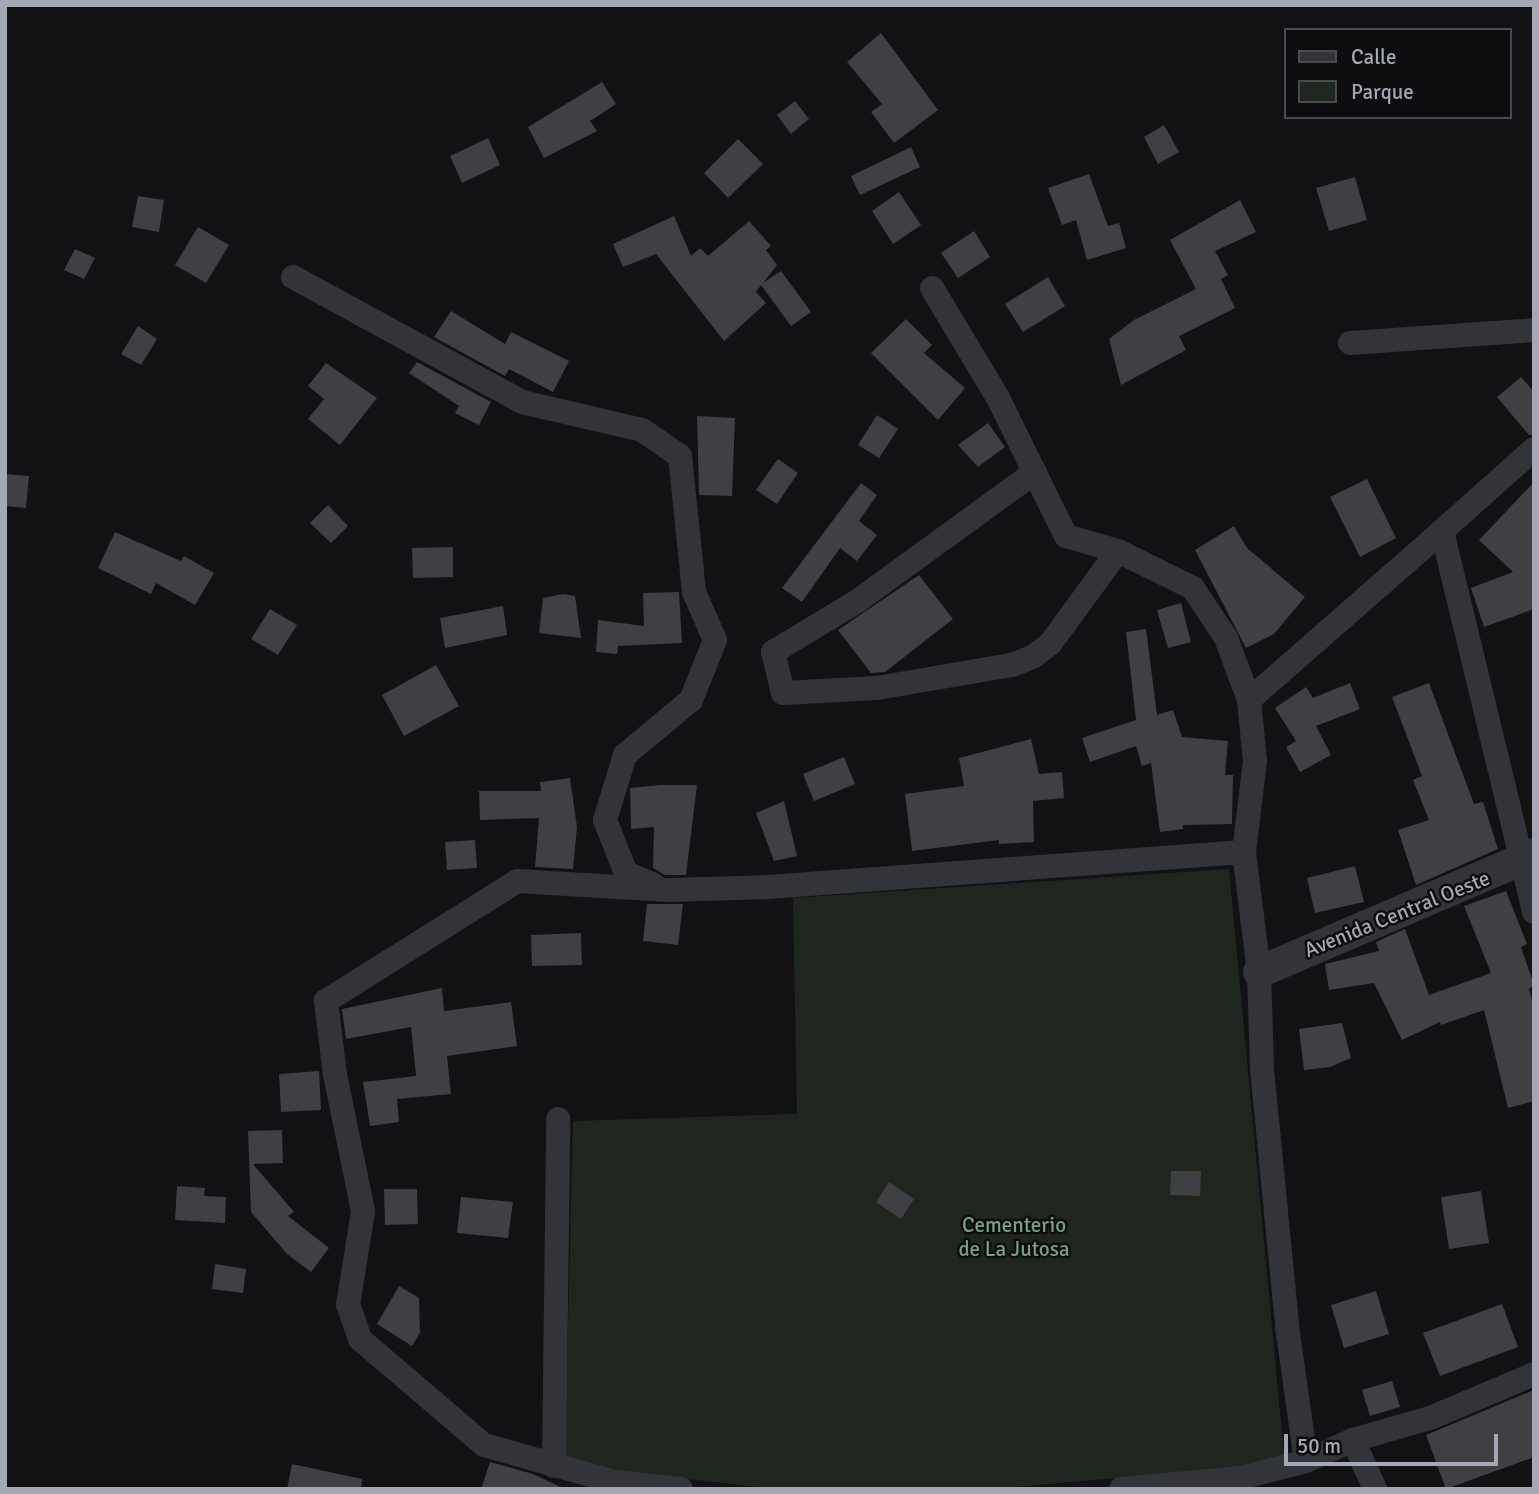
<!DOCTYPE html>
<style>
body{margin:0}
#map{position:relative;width:1539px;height:1494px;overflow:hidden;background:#121214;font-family:Signika,sans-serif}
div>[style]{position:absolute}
.green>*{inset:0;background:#1f2620}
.building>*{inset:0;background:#3f3f44}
.minor>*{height:24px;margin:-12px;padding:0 12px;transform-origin:12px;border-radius:12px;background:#333439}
.tertiary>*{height:32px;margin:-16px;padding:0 16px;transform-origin:16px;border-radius:16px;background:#333439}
span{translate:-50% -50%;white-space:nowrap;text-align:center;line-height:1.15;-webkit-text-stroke:5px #0d0d0f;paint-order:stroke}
.street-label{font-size:21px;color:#a4a7b4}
.park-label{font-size:21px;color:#7b9f82}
.frame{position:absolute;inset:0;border:7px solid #a4a7b4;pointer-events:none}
.legend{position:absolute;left:1284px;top:28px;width:228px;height:91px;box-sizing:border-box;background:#0d0d0f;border:2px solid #494b51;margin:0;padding:9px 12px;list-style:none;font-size:21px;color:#a4a7b4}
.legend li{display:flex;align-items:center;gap:14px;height:35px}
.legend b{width:35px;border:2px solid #494b51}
.scale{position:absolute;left:1284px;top:1434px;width:214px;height:32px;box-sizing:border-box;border:4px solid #a4a7b4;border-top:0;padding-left:9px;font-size:21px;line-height:24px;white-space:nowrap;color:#a4a7b4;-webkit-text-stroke:5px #0d0d0f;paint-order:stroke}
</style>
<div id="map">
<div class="green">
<div style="clip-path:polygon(1229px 869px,1284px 1455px,1236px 1467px,1004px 1488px,776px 1489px,617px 1471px,565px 1456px,573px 1121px,797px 1114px,793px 898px)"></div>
</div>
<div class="building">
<div style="clip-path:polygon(881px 33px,938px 110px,894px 143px,871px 112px,882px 104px,847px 62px)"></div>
<div style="clip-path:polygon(602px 82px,616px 104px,590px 121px,597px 131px,544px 158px,528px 127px)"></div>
<div style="clip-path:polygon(795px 101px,809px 119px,791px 134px,777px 115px)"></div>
<div style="clip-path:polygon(1164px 125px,1179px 152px,1158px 164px,1144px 137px)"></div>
<div style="clip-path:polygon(488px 138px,500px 165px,462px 183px,450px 156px)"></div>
<div style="clip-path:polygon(738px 139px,763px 164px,728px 198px,704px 173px)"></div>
<div style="clip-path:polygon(911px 147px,920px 167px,860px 195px,851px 176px)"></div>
<div style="clip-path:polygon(1089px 174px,1108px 226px,1119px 223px,1126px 248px,1087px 260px,1076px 220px,1062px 225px,1048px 188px)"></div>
<div style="clip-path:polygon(1355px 177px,1367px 220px,1329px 231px,1316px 188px)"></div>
<div style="clip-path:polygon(899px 192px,921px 225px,893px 244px,872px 211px)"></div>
<div style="clip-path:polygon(138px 196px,164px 200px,159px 232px,132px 227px)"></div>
<div style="clip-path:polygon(1240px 200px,1256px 232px,1215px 251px,1228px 275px,1221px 279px,1235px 308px,1179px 336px,1186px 350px,1121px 385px,1109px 339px,1134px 320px,1196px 289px,1170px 240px)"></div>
<div style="clip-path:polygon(674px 216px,691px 256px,700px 248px,708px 256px,749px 221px,771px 246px,766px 250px,777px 265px,763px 283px,781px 271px,811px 312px,791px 326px,761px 285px,756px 292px,766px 303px,724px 341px,656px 254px,623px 267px,613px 244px)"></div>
<div style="clip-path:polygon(198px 227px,229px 245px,206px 283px,175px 265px)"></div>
<div style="clip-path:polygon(974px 231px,990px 257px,958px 278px,941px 253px)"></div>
<div style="clip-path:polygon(75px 249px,95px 258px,84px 279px,64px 270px)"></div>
<div style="clip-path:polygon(1048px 277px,1065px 306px,1023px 332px,1005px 304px)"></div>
<div style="clip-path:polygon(451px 311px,505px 344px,511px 332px,569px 361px,553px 392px,509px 369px,505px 376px,434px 337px)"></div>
<div style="clip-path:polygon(906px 319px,932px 345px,924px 353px,965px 388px,938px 420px,871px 353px)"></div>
<div style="clip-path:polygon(138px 326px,157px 339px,141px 365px,121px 354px)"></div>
<div style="clip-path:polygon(417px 362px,491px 402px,479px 425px,455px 413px,459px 406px,409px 373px)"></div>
<div style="clip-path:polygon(326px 363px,377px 398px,340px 445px,308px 419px,324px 399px,308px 386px)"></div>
<div style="clip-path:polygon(1521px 377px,1534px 392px,1534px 435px,1529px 435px,1497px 397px)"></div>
<div style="clip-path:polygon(877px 415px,898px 429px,879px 458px,858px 445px)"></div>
<div style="clip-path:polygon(697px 416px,735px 418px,732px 496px,699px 495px)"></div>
<div style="clip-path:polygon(988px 423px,1005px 447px,978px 467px,958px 445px)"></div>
<div style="clip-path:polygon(778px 459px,798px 473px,777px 504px,756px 490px)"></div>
<div style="clip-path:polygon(5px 474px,29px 476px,26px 508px,5px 506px)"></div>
<div style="clip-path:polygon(1367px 479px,1396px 538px,1360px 557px,1330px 497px)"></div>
<div style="clip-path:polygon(1534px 482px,1534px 609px,1484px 627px,1471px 588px,1513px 572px,1479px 540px)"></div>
<div style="clip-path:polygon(861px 483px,877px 495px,859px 521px,877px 535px,857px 561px,840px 548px,802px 602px,782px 588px)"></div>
<div style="clip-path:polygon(328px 505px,348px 526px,331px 543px,310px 523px)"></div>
<div style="clip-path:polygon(1234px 526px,1247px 548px,1305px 597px,1274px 634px,1246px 648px,1195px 550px)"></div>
<div style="clip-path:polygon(115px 532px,181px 561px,184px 556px,214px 573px,195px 605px,156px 583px,151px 594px,98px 568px)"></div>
<div style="clip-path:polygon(453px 547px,453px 577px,413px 578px,412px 548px)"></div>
<div style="clip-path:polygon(919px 575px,953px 619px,885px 672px,871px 673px,838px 630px)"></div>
<div style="clip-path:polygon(679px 592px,682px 643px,618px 646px,617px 654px,596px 652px,598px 620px,644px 626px,643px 593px)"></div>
<div style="clip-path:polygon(563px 594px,575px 596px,581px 638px,539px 633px,543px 598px)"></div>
<div style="clip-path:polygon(1181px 603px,1191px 642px,1168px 648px,1157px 610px)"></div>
<div style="clip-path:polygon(503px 606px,507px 635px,445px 648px,440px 618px)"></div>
<div style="clip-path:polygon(270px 609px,297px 625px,278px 655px,251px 639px)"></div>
<div style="clip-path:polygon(1146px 629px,1157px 715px,1173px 710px,1182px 737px,1228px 741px,1225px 775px,1233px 775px,1232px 824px,1183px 825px,1183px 829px,1160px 832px,1151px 763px,1142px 766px,1136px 746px,1090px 762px,1082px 738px,1136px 720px,1126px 632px)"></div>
<div style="clip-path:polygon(436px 665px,459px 706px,404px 736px,382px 695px)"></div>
<div style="clip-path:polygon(1350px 683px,1360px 709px,1316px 726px,1331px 755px,1300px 772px,1286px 747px,1296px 741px,1275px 708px,1306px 687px,1313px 698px)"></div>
<div style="clip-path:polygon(1429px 683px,1474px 804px,1483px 802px,1498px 849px,1416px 885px,1398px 830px,1429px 820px,1413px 780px,1422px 776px,1392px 697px)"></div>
<div style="clip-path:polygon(1031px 739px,1039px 774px,1062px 772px,1064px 798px,1033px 801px,1034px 842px,999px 844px,999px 840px,912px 851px,905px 794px,964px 786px,959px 758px)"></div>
<div style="clip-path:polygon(844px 757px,855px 784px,814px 801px,803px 774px)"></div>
<div style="clip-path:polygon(570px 778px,577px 827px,573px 869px,535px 867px,539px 818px,480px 820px,479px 791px,541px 791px,540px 782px)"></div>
<div style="clip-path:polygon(660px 785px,697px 785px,686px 875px,665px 875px,653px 868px,654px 827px,631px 829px,630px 788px)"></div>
<div style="clip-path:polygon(784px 801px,797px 856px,774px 861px,756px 813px)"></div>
<div style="clip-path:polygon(475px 840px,477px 868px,447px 870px,445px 842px)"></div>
<div style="clip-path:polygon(1355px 866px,1364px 902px,1315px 913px,1307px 878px)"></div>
<div style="clip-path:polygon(1506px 891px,1527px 944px,1521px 947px,1534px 985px,1529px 989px,1534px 1008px,1534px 1101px,1508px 1108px,1484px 1010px,1441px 1025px,1440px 1022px,1402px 1040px,1374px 983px,1329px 990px,1325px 964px,1379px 951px,1376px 942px,1405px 929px,1429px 995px,1491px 973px,1464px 906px)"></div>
<div style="clip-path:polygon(647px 904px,683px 904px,678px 945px,643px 941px)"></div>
<div style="clip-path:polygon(581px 933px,582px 965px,532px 966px,531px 935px)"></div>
<div style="clip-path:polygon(442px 988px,444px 1011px,511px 1002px,517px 1046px,447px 1056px,451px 1094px,397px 1099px,399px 1122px,370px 1126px,363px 1082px,416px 1076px,411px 1027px,346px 1039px,342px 1009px)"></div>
<div style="clip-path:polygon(1342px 1023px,1351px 1058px,1330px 1067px,1304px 1070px,1299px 1029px)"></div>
<div style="clip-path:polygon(319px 1071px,321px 1110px,281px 1112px,279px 1074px)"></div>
<div style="clip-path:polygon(282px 1130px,283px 1163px,253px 1164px,294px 1212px,288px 1216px,329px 1248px,311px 1272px,287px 1254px,251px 1212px,248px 1131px)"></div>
<div style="clip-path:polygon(1171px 1171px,1201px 1171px,1200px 1196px,1170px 1195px)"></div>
<div style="clip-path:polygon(889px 1182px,914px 1199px,901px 1219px,876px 1202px)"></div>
<div style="clip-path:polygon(177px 1186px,205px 1188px,204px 1196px,226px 1197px,225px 1223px,175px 1220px)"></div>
<div style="clip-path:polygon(384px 1189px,417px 1189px,418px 1224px,385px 1225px)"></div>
<div style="clip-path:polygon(1481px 1191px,1489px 1243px,1449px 1249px,1441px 1197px)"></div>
<div style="clip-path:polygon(461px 1197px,513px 1202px,508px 1238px,457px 1233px)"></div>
<div style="clip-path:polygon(215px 1264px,246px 1269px,243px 1293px,212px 1289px)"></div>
<div style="clip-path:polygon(399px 1286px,419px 1298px,420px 1333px,412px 1346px,377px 1324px)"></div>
<div style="clip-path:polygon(1376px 1291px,1389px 1334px,1344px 1348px,1331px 1305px)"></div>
<div style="clip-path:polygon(1502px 1304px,1518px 1347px,1440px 1376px,1423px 1333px)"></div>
<div style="clip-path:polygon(1392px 1381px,1400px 1407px,1370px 1416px,1362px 1390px)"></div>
<div style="clip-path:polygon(1534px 1390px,1534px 1457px,1446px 1489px,1426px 1435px)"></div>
<div style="clip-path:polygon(490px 1462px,533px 1474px,565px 1489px,481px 1489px)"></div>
<div style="clip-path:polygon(292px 1464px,362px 1479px,361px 1489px,287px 1489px)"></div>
</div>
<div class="minor">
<div style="left:293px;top:277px;width:261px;rotate:28.6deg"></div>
<div style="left:522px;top:402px;width:123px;rotate:13.1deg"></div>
<div style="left:642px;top:430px;width:46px;rotate:34.4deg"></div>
<div style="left:680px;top:456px;width:137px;rotate:84.1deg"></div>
<div style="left:694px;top:592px;width:52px;rotate:66.4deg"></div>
<div style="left:715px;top:640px;width:65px;rotate:111.8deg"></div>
<div style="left:691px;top:700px;width:86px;rotate:140.2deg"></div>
<div style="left:625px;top:755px;width:68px;rotate:107.1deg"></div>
<div style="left:605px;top:820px;width:57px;rotate:68.4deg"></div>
<div style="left:626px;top:873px;width:30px;rotate:23deg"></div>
<div style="left:932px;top:288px;width:128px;rotate:59deg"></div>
<div style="left:998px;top:398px;width:154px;rotate:63.8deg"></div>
<div style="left:1066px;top:536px;width:54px;rotate:16.1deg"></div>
<div style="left:1118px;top:551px;width:84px;rotate:26.3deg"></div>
<div style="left:1193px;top:588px;width:60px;rotate:56.6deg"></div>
<div style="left:1226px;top:638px;width:66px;rotate:69.6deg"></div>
<div style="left:1249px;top:700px;width:61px;rotate:84.4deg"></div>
<div style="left:1255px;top:761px;width:92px;rotate:96.9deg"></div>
<div style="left:1244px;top:852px;width:121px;rotate:82.9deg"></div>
<div style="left:1259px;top:972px;width:97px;rotate:88.2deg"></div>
<div style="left:1262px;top:1069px;width:258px;rotate:84.4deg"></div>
<div style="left:1287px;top:1326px;width:136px;rotate:82deg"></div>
<div style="left:1350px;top:343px;width:184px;rotate:-4deg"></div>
<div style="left:1534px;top:449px;width:123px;rotate:138.3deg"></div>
<div style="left:1442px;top:531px;width:392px;rotate:76.4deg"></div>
<div style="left:1035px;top:472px;width:221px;rotate:144deg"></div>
<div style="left:856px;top:602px;width:97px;rotate:148.9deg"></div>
<div style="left:773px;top:652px;width:42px;rotate:76.3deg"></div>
<div style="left:783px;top:693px;width:94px;rotate:-3deg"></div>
<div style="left:877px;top:688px;width:137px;rotate:-9.7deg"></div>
<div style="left:1012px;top:665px;width:24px;rotate:-22deg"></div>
<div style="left:1034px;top:656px;width:20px;rotate:-37deg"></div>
<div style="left:1050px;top:644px;width:115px;rotate:-53.8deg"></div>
<div style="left:1249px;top:700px;width:257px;rotate:-41.2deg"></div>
<div style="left:1353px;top:1440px;width:54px;rotate:65.8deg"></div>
<div style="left:554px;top:1466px;width:347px;rotate:-89.3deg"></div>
<div style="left:681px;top:1489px;width:66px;rotate:-173.9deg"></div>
<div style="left:615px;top:1482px;width:136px;rotate:-164.2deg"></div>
<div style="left:484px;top:1445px;width:163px;rotate:-139.5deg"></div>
<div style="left:360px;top:1339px;width:36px;rotate:-109deg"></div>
<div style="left:348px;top:1305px;width:95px;rotate:-80.9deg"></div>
<div style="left:363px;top:1211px;width:139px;rotate:-101.6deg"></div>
<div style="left:335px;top:1075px;width:75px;rotate:-96.9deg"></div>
<div style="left:326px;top:1001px;width:226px;rotate:-32.1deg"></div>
<div style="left:517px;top:881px;width:151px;rotate:3.4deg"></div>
<div style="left:668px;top:890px;width:100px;rotate:-1.7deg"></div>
<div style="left:768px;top:887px;width:477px;rotate:-4.2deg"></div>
<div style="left:1121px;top:1489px;width:120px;rotate:-5.3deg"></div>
<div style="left:1240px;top:1478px;width:68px;rotate:-14.4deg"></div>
<div style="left:1306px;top:1461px;width:51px;rotate:-24.1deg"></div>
<div style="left:1353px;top:1440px;width:80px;rotate:-15.9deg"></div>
<div style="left:1430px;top:1418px;width:113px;rotate:-22.9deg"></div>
</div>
<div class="tertiary">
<div style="left:1259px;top:972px;width:299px;rotate:-23.2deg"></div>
</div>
<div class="street-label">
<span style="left:1397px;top:914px;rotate:-22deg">Avenida Central Oeste</span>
</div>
<div class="park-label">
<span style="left:1014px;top:1237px">Cementerio<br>de La Jutosa</span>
</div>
<div class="frame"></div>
<ul class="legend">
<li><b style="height:9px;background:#333439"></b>Calle</li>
<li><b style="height:19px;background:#1f2620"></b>Parque</li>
</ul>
<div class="scale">50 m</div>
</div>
